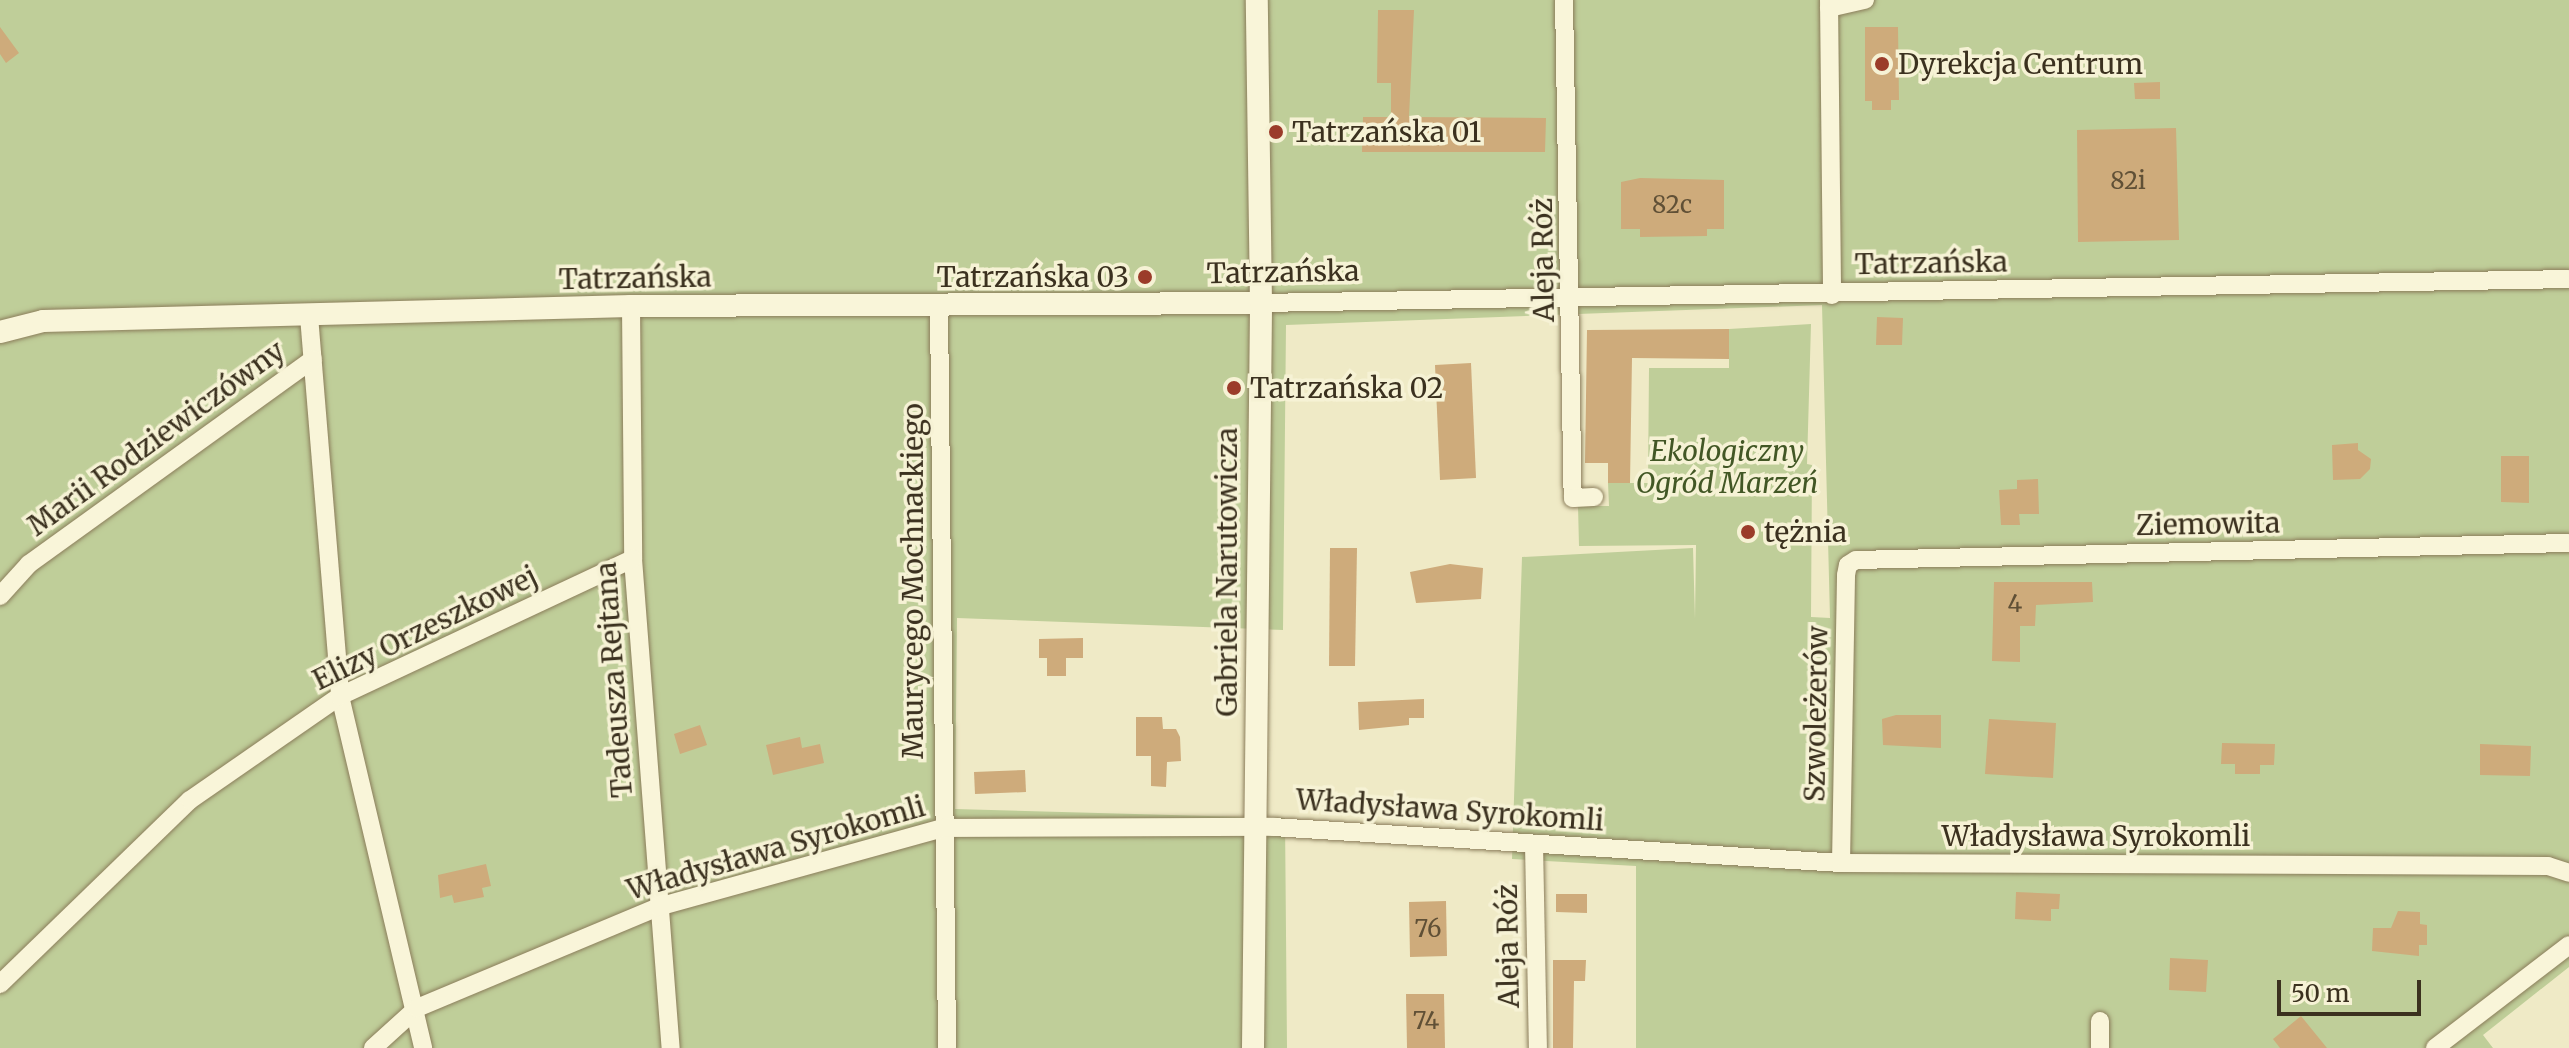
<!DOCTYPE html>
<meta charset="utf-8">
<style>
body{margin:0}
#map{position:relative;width:2569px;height:1048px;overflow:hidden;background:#efeac6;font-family:Merriweather,serif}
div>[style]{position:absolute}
.green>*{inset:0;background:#bfce99}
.building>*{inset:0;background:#ceab7b}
.roads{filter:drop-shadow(0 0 2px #8b7d5b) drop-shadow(0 0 2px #8b7d5b)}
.minor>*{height:18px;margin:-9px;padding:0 9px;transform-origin:9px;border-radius:9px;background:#f9f5d9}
.tertiary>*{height:22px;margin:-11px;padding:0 11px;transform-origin:11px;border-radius:11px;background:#f9f5d9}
.dots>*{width:22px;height:22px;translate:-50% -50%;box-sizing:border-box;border:4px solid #f6f2d5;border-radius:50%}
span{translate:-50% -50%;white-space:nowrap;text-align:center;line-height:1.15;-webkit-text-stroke:7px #f6f2d5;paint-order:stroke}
.number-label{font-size:24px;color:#605036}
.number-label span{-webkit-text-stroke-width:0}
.poi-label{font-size:28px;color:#3b311f}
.left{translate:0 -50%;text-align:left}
.right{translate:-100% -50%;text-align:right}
.street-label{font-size:28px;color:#3b311f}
.park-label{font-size:28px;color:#425725;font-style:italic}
.scale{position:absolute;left:2277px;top:980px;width:144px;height:36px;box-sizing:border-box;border:4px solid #3b311f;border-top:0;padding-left:10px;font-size:24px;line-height:28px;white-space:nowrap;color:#3b311f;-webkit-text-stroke:6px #f6f2d5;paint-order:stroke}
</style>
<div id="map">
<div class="green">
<div style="clip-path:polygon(0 0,2569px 0,2569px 967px,2483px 1035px,2493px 1048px,1636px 1048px,1636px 866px,1512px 859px,1522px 557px,1693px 548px,1695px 619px,1696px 545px,1579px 546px,1578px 506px,1609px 506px,1608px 483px,1648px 483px,1649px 368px,1729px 368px,1729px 329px,1811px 324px,1807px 464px,1812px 465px,1811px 617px,1830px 618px,1822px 305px,1286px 325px,1283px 630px,957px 618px,955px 809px,1285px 818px,1287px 1048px,0 1048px)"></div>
</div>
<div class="building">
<div style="clip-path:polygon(1378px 10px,1414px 10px,1409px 117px,1546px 118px,1545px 152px,1362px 152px,1363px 117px,1391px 117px,1391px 83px,1377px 83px)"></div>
<div style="clip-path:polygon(0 27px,19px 53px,6px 63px,0 54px)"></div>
<div style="clip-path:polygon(1865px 27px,1898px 27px,1899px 100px,1891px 100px,1891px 110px,1872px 110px,1872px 101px,1865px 101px)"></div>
<div style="clip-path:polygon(2160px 82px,2160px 99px,2135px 99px,2134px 83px)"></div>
<div style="clip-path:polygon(2176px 128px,2179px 240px,2078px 242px,2077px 130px)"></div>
<div style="clip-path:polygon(1640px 178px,1724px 180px,1724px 229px,1707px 229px,1707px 236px,1640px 237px,1640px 229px,1621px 229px,1621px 182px)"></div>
<div style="clip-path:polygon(1877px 317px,1903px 318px,1902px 345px,1876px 345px)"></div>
<div style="clip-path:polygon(1729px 329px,1729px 359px,1632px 358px,1630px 483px,1608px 483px,1608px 463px,1585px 463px,1587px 330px)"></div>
<div style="clip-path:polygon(1471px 363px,1476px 478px,1440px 480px,1435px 365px)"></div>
<div style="clip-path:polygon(2358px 443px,2358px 450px,2371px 459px,2370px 469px,2360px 479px,2333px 480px,2332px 445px)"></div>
<div style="clip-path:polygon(2501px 456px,2529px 456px,2529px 503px,2501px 502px)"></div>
<div style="clip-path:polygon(2038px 479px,2039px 514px,2019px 514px,2020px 525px,2001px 525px,1999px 490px,2017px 489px,2017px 480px)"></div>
<div style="clip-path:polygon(1747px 524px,1758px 534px,1744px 543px,1739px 536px)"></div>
<div style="clip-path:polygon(1330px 548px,1357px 548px,1355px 666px,1329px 666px)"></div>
<div style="clip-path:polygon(1450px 564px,1483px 568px,1481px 599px,1416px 603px,1410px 572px)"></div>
<div style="clip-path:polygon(1994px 582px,2092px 582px,2093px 602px,2036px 605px,2035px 626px,2020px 626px,2020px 662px,1992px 661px)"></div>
<div style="clip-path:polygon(1083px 638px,1083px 658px,1066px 658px,1066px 676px,1047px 676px,1047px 658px,1039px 658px,1039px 639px)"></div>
<div style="clip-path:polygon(1424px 699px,1424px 718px,1409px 718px,1409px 725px,1359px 730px,1358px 702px)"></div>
<div style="clip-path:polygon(1896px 715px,1941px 715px,1941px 748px,1883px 745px,1882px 719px)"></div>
<div style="clip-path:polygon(1136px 717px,1162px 717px,1163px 729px,1176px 729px,1180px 737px,1181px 761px,1167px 762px,1166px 787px,1151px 786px,1151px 756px,1136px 756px)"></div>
<div style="clip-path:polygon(1989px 719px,2056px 723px,2053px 778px,1985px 774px)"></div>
<div style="clip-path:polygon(700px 725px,707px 745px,680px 754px,674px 734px)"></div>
<div style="clip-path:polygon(800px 737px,802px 748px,820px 744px,824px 763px,773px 775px,766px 745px)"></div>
<div style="clip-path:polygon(2222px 743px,2275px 744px,2274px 765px,2260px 765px,2260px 774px,2235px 774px,2235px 764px,2221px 764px)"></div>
<div style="clip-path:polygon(2480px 744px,2531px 746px,2530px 776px,2480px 775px)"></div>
<div style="clip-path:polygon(1025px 770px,1026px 792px,975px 794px,974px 772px)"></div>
<div style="clip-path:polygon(486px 864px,491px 886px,482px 888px,484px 897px,454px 903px,452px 895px,440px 898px,438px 875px)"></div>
<div style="clip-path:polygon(2016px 892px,2060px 894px,2059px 909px,2051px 909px,2051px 921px,2015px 919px)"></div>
<div style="clip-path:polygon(1556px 894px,1587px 894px,1587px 913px,1556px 912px)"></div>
<div style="clip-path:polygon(1446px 901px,1447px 956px,1410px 957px,1409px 902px)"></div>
<div style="clip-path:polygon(2398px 911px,2420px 912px,2420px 924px,2427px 925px,2427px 945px,2419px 945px,2419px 956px,2372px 951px,2373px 928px,2391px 928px)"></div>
<div style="clip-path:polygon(2170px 958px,2208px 960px,2206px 992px,2169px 990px)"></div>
<div style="clip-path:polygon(1553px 960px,1586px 960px,1585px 981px,1574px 981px,1573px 1048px,1553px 1048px)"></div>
<div style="clip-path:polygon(1406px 994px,1444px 994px,1445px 1048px,1407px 1048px)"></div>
<div style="clip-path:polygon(2301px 1016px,2327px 1048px,2280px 1048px,2273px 1039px)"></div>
</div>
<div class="roads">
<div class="minor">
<div style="left:1564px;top:0;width:498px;rotate:89deg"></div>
<div style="left:1573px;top:498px;width:21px;rotate:-3deg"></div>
<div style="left:1829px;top:0;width:295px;rotate:89.4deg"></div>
<div style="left:1829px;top:8px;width:37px;rotate:-13deg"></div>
<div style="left:1261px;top:303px;width:1308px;rotate:-1.05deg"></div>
<div style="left:631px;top:306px;width:253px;rotate:89.5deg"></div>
<div style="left:633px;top:559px;width:490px;rotate:85.6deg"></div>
<div style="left:939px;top:306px;width:742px;rotate:89.38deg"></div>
<div style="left:309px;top:316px;width:381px;rotate:85.3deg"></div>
<div style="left:340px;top:696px;width:362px;rotate:76.7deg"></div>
<div style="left:0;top:596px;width:43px;rotate:-47.8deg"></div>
<div style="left:29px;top:564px;width:350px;rotate:-35.8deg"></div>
<div style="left:1534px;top:844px;width:204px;rotate:88.9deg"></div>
<div style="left:1841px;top:863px;width:288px;rotate:-89deg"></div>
<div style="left:1846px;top:575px;width:10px;rotate:-79deg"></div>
<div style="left:1848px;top:565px;width:9px;rotate:-32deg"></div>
<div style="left:1856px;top:560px;width:713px;rotate:-1.37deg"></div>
<div style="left:0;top:984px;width:264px;rotate:-44.1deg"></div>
<div style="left:190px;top:800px;width:183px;rotate:-34.7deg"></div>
<div style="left:340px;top:696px;width:323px;rotate:-25.1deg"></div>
<div style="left:373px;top:1048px;width:59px;rotate:-42.3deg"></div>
<div style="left:417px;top:1008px;width:261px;rotate:-22.7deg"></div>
<div style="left:658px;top:907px;width:296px;rotate:-15.5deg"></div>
<div style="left:943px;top:828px;width:330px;rotate:-0.2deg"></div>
<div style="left:1273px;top:827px;width:569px;rotate:3.63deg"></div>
<div style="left:1841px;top:863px;width:707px;rotate:0.24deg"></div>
<div style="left:2548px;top:866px;width:22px;rotate:18deg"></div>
<div style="left:2100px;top:1048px;width:27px;rotate:-90deg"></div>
<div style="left:2435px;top:1048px;width:169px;rotate:-37.5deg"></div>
</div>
<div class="tertiary">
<div style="left:0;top:332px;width:44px;rotate:-14.3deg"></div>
<div style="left:43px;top:321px;width:588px;rotate:-1.46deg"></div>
<div style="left:631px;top:306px;width:630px;rotate:-0.27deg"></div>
<div style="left:1253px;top:1048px;width:745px;rotate:-89.38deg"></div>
<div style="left:1261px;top:303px;width:303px;rotate:-90.8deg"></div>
</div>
</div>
<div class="dots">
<div style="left:1882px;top:64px;background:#9b3c2a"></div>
<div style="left:1276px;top:132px;background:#9b3c2a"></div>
<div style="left:1145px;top:277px;background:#9b3c2a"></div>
<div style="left:1234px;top:388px;background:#9b3c2a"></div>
<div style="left:1748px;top:532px;background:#9b3c2a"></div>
</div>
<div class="number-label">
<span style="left:2128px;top:181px">82i</span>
<span style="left:1672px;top:205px">82c</span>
<span style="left:2015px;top:604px">4</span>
<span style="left:1428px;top:929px">76</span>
<span style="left:1426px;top:1021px">74</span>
</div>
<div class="poi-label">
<span class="left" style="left:1898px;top:64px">Dyrekcja Centrum</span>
<span class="left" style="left:1292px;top:132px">Tatrzańska 01</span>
<span class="right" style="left:1129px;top:277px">Tatrzańska 03</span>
<span class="left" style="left:1250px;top:388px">Tatrzańska 02</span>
<span class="left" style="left:1764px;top:532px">tężnia</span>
</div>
<div class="street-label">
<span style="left:1543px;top:260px;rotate:-91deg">Aleja Róż</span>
<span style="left:1931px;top:263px;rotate:-1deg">Tatrzańska</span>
<span style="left:1283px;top:272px;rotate:-1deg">Tatrzańska</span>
<span style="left:635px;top:278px;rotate:-1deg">Tatrzańska</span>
<span style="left:156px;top:438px;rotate:-36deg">Marii Rodziewiczówny</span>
<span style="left:2208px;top:524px;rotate:-1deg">Ziemowita</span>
<span style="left:1227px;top:572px;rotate:-90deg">Gabriela Narutowicza</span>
<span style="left:913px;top:581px;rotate:-90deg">Maurycego Mochnackiego</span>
<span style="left:425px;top:628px;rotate:-26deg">Elizy Orzeszkowej</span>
<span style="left:614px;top:680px;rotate:-94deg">Tadeusza Rejtana</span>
<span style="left:1816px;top:714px;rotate:-89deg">Szwoleżerów</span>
<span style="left:1450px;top:810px;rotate:4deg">Władysława Syrokomli</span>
<span style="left:2096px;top:836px">Władysława Syrokomli</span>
<span style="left:776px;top:848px;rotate:-16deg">Władysława Syrokomli</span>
<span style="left:1508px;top:946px;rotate:-91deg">Aleja Róż</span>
</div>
<div class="park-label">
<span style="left:1727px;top:467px">Ekologiczny<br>Ogród Marzeń</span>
</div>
<div class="scale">50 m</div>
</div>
